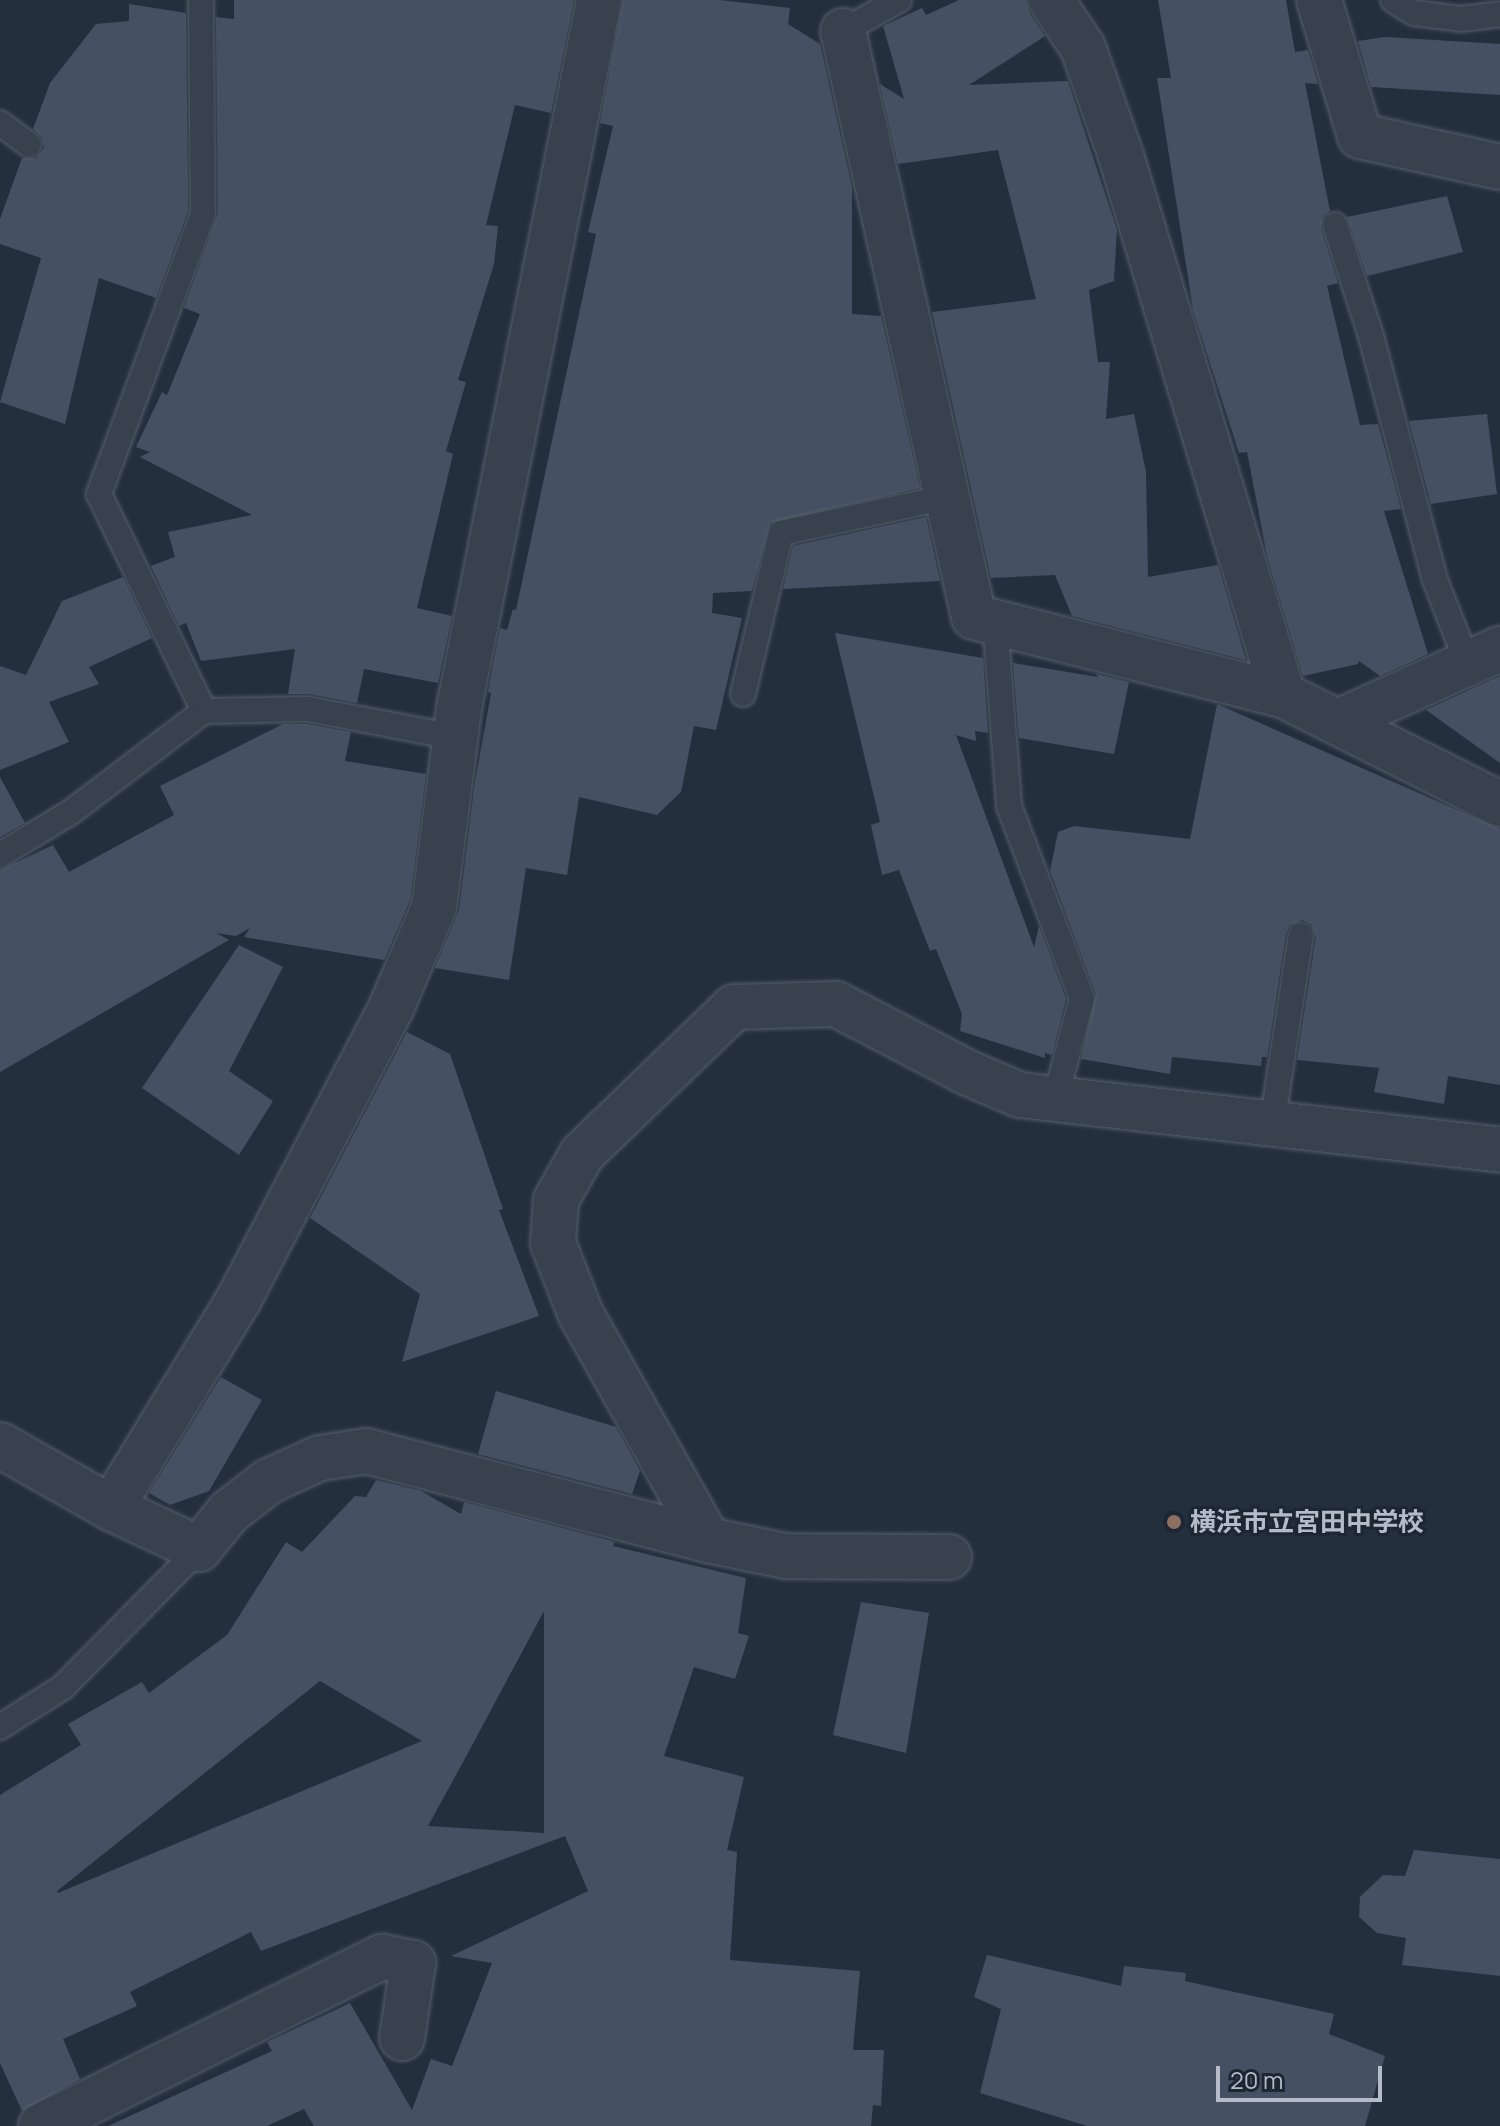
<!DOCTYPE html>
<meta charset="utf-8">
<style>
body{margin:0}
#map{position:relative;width:1500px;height:2126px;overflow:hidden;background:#242f3e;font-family:Manrope,"Noto Sans JP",sans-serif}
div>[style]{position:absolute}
.building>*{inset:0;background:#455162}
.roads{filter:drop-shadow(0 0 2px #565f6c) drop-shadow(0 0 2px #565f6c)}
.lane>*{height:24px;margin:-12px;padding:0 12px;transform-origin:12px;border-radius:12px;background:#38414e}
.street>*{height:44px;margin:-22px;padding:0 22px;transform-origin:22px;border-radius:22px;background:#38414e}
.dots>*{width:22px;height:22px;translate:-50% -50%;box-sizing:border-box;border:4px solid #1d2633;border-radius:50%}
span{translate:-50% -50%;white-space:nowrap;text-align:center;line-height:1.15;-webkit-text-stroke:6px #1d2633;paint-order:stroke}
.poi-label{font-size:26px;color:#b4bcc9;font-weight:700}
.left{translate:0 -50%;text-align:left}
.scale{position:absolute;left:1216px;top:2066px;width:166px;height:36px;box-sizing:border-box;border:4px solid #b4bcc9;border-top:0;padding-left:10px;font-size:24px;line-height:28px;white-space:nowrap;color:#b4bcc9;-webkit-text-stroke:6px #1d2633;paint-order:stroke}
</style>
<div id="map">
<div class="building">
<div style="clip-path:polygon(234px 0,574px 0,551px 113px,515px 105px,486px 225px,498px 226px,494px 264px,458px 380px,466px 382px,446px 451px,453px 454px,417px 608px,452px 616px,438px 683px,364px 669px,357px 703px,310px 694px,288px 694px,295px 649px,201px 661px,186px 623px,179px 626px,151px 566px,175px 557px,168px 532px,252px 515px,140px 457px,150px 452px,136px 447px,162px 392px,167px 395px,200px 314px,184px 308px,218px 214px,216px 17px,234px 19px)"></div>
<div style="clip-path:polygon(623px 0,720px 0,790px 8px,788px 24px,820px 44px,852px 187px,852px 314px,881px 316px,920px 488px,770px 523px,752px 591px,713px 593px,712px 613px,742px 618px,716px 730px,694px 726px,681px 792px,657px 815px,579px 797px,567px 875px,526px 868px,509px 980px,435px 968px,459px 911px,475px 782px,491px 693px,488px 692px,500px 628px,507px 630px,513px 609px,516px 610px,596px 234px,588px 232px,613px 126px,600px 123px)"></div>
<div style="clip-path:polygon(959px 0,1026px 0,1030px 14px,1045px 36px,969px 85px,1068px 81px,1117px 230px,1114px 281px,1089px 290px,1098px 362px,1110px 362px,1106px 419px,1134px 414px,1146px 472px,1148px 577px,1218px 565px,1246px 660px,1072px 616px,1055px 575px,991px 578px,932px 312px,1036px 299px,998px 150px,898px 164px,880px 84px,904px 99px,883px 26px,922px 8px,926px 15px)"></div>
<div style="clip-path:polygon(1158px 0,1286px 0,1295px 52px,1308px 50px,1318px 84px,1305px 83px,1330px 211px,1323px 216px,1321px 229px,1338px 283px,1327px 286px,1360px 425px,1378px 424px,1401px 509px,1384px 511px,1428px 654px,1380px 676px,1359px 661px,1358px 664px,1303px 676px,1267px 556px,1247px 452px,1239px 453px,1193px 310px,1157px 78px,1171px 78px)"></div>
<div style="clip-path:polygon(129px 4px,186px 13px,188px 211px,156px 298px,99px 278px,65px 424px,0 402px,41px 258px,0 244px,0 219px,22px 158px,36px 158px,44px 148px,42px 138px,33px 129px,50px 83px,96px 24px,129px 21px)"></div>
<div style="clip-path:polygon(1385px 37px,1500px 44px,1500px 95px,1371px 87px,1358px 41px)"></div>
<div style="clip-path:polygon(1447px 196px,1463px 252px,1367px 276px,1347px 217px)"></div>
<div style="clip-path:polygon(1487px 414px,1497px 494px,1431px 504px,1409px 421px)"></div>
<div style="clip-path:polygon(926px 517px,940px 581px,783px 589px,793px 546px)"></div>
<div style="clip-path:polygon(123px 577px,152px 638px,89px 667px,99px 684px,49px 702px,69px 742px,0 770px,0 666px,26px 675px,62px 601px)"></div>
<div style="clip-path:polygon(835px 633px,983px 658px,988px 733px,975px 731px,976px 741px,956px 735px,1034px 947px,1039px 926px,1066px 999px,1052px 1055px,1045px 1053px,1045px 1058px,960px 1031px,962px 1014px,936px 949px,930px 951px,899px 870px,882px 875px,871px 825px,880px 822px)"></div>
<div style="clip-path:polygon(1013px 663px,1098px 677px,1096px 674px,1129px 682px,1114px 754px,1019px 738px)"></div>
<div style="clip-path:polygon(1500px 676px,1500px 763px,1426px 710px)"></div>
<div style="clip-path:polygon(1217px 704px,1500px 829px,1500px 1085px,1448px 1076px,1444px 1104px,1374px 1092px,1379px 1068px,1297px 1060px,1316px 937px,1311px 924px,1302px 920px,1290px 925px,1286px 933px,1267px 1057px,1262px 1057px,1261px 1066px,1172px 1057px,1170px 1074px,1081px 1059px,1096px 994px,1050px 871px,1058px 832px,1074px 826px,1190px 839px)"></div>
<div style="clip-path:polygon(307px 724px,351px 732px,345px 761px,426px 774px,410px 900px,384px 960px,244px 937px,250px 928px,236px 936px,216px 933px,229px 940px,0 1072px,0 870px,53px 845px,69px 872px,174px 815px,160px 786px,283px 724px)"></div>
<div style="clip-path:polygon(0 777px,25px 823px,0 837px)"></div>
<div style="clip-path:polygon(239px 945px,283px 967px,229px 1071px,273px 1101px,239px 1155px,142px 1088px)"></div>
<div style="clip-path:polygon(407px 1032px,450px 1054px,503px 1209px,499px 1210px,539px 1316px,402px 1362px,420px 1294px,310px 1218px)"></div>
<div style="clip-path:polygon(221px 1377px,262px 1400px,209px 1491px,170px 1505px,149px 1493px)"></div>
<div style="clip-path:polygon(496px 1391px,616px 1427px,640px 1471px,632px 1494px,478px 1454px)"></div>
<div style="clip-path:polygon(evenodd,376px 1480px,421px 1491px,461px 1514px,464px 1502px,615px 1542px,613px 1546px,746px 1578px,738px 1633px,749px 1636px,735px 1679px,694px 1667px,664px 1756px,744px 1777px,727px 1850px,737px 1852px,730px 1960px,860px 1971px,853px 2050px,884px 2050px,881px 2106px,873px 2105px,871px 2126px,314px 2126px,304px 2109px,267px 2126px,108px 2126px,272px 2051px,267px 2042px,350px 2003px,412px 2110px,431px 2059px,452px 2066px,492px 1963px,451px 1956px,588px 1891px,565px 1836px,261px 1951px,251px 1932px,130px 1992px,137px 2006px,63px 2039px,80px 2079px,22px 2111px,0 2063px,0 1795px,81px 1745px,68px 1724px,142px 1682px,149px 1693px,227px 1635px,286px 1542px,302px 1552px,355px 1496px,366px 1497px,376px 1480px,544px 1611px,544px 1833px,428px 1826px,462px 1764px,544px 1611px,376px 1480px,320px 1681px,422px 1741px,58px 1893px,57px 1891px,320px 1681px)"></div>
<div style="clip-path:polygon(861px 1602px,929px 1613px,906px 1753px,833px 1735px)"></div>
<div style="clip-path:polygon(1414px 1850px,1500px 1859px,1500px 1976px,1402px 1965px,1406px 1938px,1377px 1933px,1359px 1917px,1360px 1897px,1383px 1875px,1405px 1876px)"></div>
<div style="clip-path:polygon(987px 1955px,1121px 1986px,1124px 1966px,1186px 1973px,1185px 1981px,1334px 2014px,1329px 2034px,1385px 2056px,1365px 2126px,1087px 2126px,980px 2093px,1001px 2009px,974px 1997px)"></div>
</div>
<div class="roads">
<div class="lane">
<div style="left:201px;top:0;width:214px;rotate:89.5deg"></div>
<div style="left:203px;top:214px;width:299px;rotate:110.4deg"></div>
<div style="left:99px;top:494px;width:241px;rotate:64.2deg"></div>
<div style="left:1393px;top:0;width:25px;rotate:32deg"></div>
<div style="left:1414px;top:13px;width:47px;rotate:7.3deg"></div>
<div style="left:1461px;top:19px;width:39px;rotate:-7deg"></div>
<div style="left:843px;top:31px;width:64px;rotate:-29deg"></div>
<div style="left:0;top:123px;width:36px;rotate:37deg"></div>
<div style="left:1335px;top:225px;width:117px;rotate:72deg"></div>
<div style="left:1371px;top:336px;width:252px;rotate:75.3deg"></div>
<div style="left:1435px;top:580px;width:90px;rotate:68.6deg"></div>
<div style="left:995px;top:622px;width:185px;rotate:85.6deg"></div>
<div style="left:1009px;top:806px;width:205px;rotate:69.2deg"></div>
<div style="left:1082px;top:998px;width:106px;rotate:104.8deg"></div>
<div style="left:743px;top:694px;width:165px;rotate:-76.7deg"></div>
<div style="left:781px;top:533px;width:171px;rotate:-12.2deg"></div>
<div style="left:0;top:855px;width:83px;rotate:-31.2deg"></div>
<div style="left:71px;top:812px;width:167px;rotate:-37.2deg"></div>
<div style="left:204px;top:711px;width:104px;rotate:-1.1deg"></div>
<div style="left:308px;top:709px;width:150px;rotate:10.8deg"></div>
<div style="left:1272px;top:1124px;width:191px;rotate:-81.3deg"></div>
<div style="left:0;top:1727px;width:75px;rotate:-32.4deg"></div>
<div style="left:63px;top:1687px;width:194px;rotate:-45.4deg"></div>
</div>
<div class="street">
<div style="left:1051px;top:0;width:58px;rotate:56.3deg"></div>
<div style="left:1083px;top:48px;width:114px;rotate:70.6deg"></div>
<div style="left:1121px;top:156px;width:563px;rotate:73.27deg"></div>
<div style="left:1319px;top:0;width:142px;rotate:73.2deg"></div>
<div style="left:1360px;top:136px;width:143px;rotate:12.5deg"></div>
<div style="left:843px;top:31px;width:600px;rotate:77.4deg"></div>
<div style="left:974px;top:617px;width:319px;rotate:14.2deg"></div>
<div style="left:1283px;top:695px;width:243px;rotate:26.7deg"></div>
<div style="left:1338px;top:722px;width:178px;rotate:-24.3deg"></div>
<div style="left:0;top:1445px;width:128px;rotate:29.6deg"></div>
<div style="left:111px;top:1508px;width:97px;rotate:25deg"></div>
<div style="left:199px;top:1549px;width:48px;rotate:-51deg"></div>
<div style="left:229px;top:1512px;width:51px;rotate:-37.8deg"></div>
<div style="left:269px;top:1481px;width:56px;rotate:-24.3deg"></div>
<div style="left:320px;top:1458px;width:47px;rotate:-8.7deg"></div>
<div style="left:366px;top:1451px;width:353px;rotate:14.6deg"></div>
<div style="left:111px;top:1508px;width:245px;rotate:-58.5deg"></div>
<div style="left:239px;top:1299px;width:328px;rotate:-62.4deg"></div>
<div style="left:391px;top:1008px;width:110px;rotate:-66.9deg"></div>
<div style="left:434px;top:907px;width:201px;rotate:-82.8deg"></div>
<div style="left:459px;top:708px;width:722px;rotate:-78.81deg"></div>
<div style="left:949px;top:1557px;width:164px;rotate:-179.7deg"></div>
<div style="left:785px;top:1556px;width:79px;rotate:-168.3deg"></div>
<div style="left:708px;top:1540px;width:258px;rotate:-119.4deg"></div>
<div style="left:581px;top:1315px;width:77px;rotate:-111.3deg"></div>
<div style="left:553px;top:1243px;width:43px;rotate:-86deg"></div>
<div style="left:556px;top:1200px;width:53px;rotate:-60.5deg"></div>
<div style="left:582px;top:1154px;width:211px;rotate:-44deg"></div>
<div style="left:734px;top:1007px;width:102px;rotate:-1.7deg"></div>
<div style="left:836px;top:1004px;width:147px;rotate:27.6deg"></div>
<div style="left:966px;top:1072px;width:59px;rotate:23.1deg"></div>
<div style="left:1020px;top:1095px;width:483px;rotate:6.5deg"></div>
<div style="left:41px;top:2126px;width:381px;rotate:-26.4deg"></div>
<div style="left:382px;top:1957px;width:32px;rotate:11deg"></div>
<div style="left:413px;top:1963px;width:76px;rotate:98.3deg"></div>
</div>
</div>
<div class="dots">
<div style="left:1174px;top:1522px;background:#8d6e63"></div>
</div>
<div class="poi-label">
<span class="left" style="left:1190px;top:1522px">横浜市立宮田中学校</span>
</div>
<div class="scale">20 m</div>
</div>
